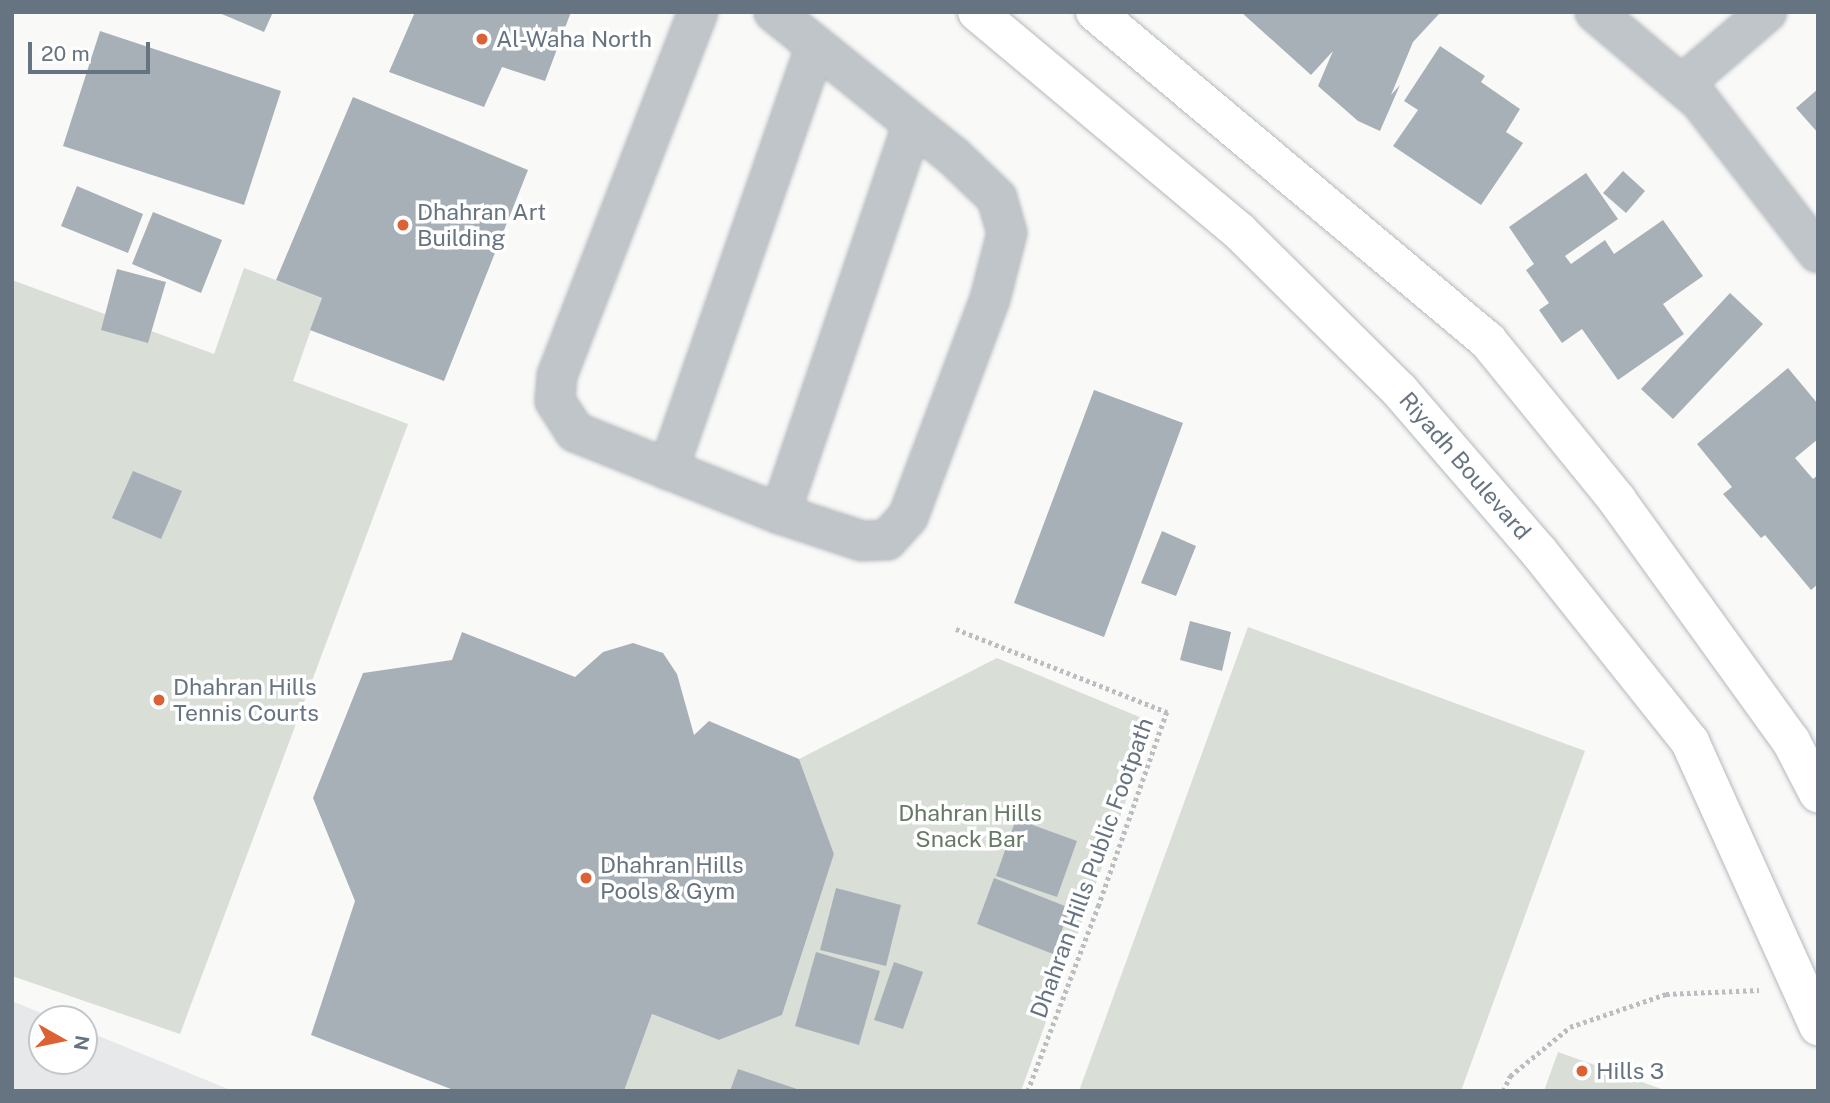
<!DOCTYPE html>
<style>
body{margin:0}
#map{position:relative;width:1830px;height:1103px;overflow:hidden;background:#f9f9f8;font-family:"Public Sans",sans-serif}
div>[style]{position:absolute}
.built>*{inset:0;background:#e7e8e9}
.green>*{inset:0;background:#d9ded7}
.building>*{inset:0;background:#a8b0b7}
.path>*{height:4.5px;margin-top:-2.25px;transform-origin:0;background:repeating-linear-gradient(90deg,#bbbec1 0 3.5px,transparent 0 7px)}
.roads{filter:drop-shadow(0 0 2px #b4b9bd) drop-shadow(0 0 2px #b4b9bd)}
.minor>*{height:38px;margin:-19px;padding:0 19px;transform-origin:19px;border-radius:19px;background:#c0c5c9}
.major>*{height:38px;margin:-19px;padding:0 19px;transform-origin:19px;border-radius:19px;background:#fff}
.dots>*{width:19px;height:19px;translate:-50% -50%;box-sizing:border-box;border:4px solid #fff;border-radius:50%}
span{translate:-50% -50%;white-space:nowrap;text-align:center;line-height:1.15;-webkit-text-stroke:7px #fff;paint-order:stroke}
.poi-label{font-size:23px;color:#667481}
.left{translate:0 -50%;text-align:left}
.street-label{font-size:23px;color:#667481}
.park-label{font-size:23px;color:#677965}
.frame{position:absolute;inset:0;border:14px solid #667481;pointer-events:none}
.north{position:absolute;left:28px;top:1005px;width:70px;height:70px;box-sizing:border-box;background:#fff;border:2px solid #c2c7cd;border-radius:50%;rotate:99deg;font-size:19px;font-weight:700;line-height:28px;text-align:center;color:#667481}
.north::after{content:'';display:block;margin:auto;width:24px;height:32px;background:#dc6235;clip-path:polygon(50% 0,100% 100%,50% 72%,0 100%)}
.scale{position:absolute;left:28px;top:42px;width:122px;height:32px;box-sizing:border-box;border:4px solid #667481;border-top:0;padding-left:9px;font-size:21px;line-height:24px;white-space:nowrap;color:#667481;-webkit-text-stroke:5px #fff;paint-order:stroke}
</style>
<div id="map">
<div class="built">
<div style="clip-path:polygon(12px 1001px,56px 1019px,42px 1019px,42px 1061px,84px 1061px,84px 1030px,233px 1091px,12px 1091px)"></div>
</div>
<div class="green">
<div style="clip-path:polygon(244px 268px,322px 298px,293px 381px,408px 424px,180px 1034px,12px 976px,12px 280px,214px 354px)"></div>
<div style="clip-path:polygon(1248px 627px,1585px 751px,1461px 1091px,1079px 1091px)"></div>
<div style="clip-path:polygon(997px 658px,1154px 723px,1021px 1091px,624px 1091px,652px 1014px,719px 1040px,782px 1015px,834px 854px,799px 759px)"></div>
<div style="clip-path:polygon(1558px 1052px,1667px 1091px,1544px 1091px)"></div>
</div>
<div class="building">
<div style="clip-path:polygon(217px 12px,273px 12px,264px 32px)"></div>
<div style="clip-path:polygon(415px 12px,571px 12px,545px 81px,502px 67px,484px 107px,389px 72px)"></div>
<div style="clip-path:polygon(1241px 12px,1437px 12px,1439px 14px,1413px 42px,1391px 95px,1400px 85px,1380px 131px,1358px 121px,1318px 86px,1333px 51px,1311px 75px)"></div>
<div style="clip-path:polygon(100px 31px,281px 91px,244px 205px,63px 146px)"></div>
<div style="clip-path:polygon(1440px 46px,1485px 76px,1481px 82px,1520px 109px,1506px 132px,1523px 143px,1481px 205px,1393px 146px,1418px 110px,1404px 101px)"></div>
<div style="clip-path:polygon(1818px 89px,1818px 133px,1796px 108px)"></div>
<div style="clip-path:polygon(353px 97px,528px 170px,444px 381px,310px 330px,322px 298px,276px 280px)"></div>
<div style="clip-path:polygon(1623px 171px,1645px 191px,1626px 213px,1603px 193px)"></div>
<div style="clip-path:polygon(1586px 173px,1618px 219px,1565px 256px,1571px 264px,1605px 240px,1614px 254px,1663px 220px,1703px 276px,1663px 304px,1684px 334px,1618px 380px,1582px 329px,1562px 343px,1539px 310px,1549px 303px,1526px 270px,1534px 264px,1509px 227px)"></div>
<div style="clip-path:polygon(77px 186px,143px 214px,128px 253px,61px 226px)"></div>
<div style="clip-path:polygon(153px 212px,222px 240px,201px 293px,132px 264px)"></div>
<div style="clip-path:polygon(117px 269px,166px 282px,148px 343px,101px 330px)"></div>
<div style="clip-path:polygon(1730px 293px,1763px 324px,1673px 419px,1641px 389px)"></div>
<div style="clip-path:polygon(1788px 368px,1818px 404px,1818px 439px,1795px 458px,1813px 479px,1818px 475px,1818px 584px,1811px 590px,1765px 535px,1761px 538px,1723px 494px,1732px 487px,1697px 444px)"></div>
<div style="clip-path:polygon(1094px 390px,1183px 423px,1104px 637px,1014px 603px)"></div>
<div style="clip-path:polygon(133px 471px,182px 491px,161px 539px,112px 518px)"></div>
<div style="clip-path:polygon(1162px 531px,1196px 546px,1176px 596px,1141px 583px)"></div>
<div style="clip-path:polygon(1190px 621px,1231px 632px,1222px 671px,1180px 660px)"></div>
<div style="clip-path:polygon(462px 632px,575px 677px,603px 652px,633px 643px,663px 653px,677px 674px,694px 735px,709px 721px,799px 759px,834px 854px,782px 1015px,719px 1040px,652px 1014px,624px 1091px,456px 1091px,311px 1035px,355px 901px,313px 798px,363px 673px,452px 660px)"></div>
<div style="clip-path:polygon(1016px 819px,1077px 841px,1057px 897px,996px 876px)"></div>
<div style="clip-path:polygon(994px 878px,1070px 908px,1053px 954px,977px 924px)"></div>
<div style="clip-path:polygon(836px 888px,901px 905px,886px 966px,820px 950px)"></div>
<div style="clip-path:polygon(816px 952px,880px 971px,859px 1045px,795px 1026px)"></div>
<div style="clip-path:polygon(894px 962px,923px 972px,903px 1029px,874px 1020px)"></div>
<div style="clip-path:polygon(738px 1069px,800px 1090px,800px 1091px,730px 1091px)"></div>
</div>
<div class="path">
<div style="left:956px;top:629px;width:227px;rotate:21.5deg"></div>
<div style="left:1167px;top:712px;width:205px;rotate:109.4deg"></div>
<div style="left:1099px;top:905px;width:199px;rotate:110.9deg"></div>
<div style="left:1503px;top:1091px;width:17px;rotate:-65deg"></div>
<div style="left:1510px;top:1076px;width:77px;rotate:-39.2deg"></div>
<div style="left:1570px;top:1027px;width:102px;rotate:-19deg"></div>
<div style="left:1666px;top:994px;width:93px;rotate:-2.5deg"></div>
</div>
<div class="roads">
<div class="minor">
<div style="left:698px;top:12px;width:390px;rotate:111.2deg"></div>
<div style="left:557px;top:376px;width:25px;rotate:95deg"></div>
<div style="left:555px;top:401px;width:37px;rotate:57deg"></div>
<div style="left:575px;top:432px;width:221px;rotate:21.8deg"></div>
<div style="left:780px;top:514px;width:86px;rotate:18.2deg"></div>
<div style="left:862px;top:541px;width:25px;rotate:-2deg"></div>
<div style="left:887px;top:540px;width:31px;rotate:-48deg"></div>
<div style="left:908px;top:517px;width:233px;rotate:-69.4deg"></div>
<div style="left:990px;top:299px;width:68px;rotate:-75.6deg"></div>
<div style="left:1007px;top:233px;width:36px;rotate:-106deg"></div>
<div style="left:997px;top:198px;width:61px;rotate:-136.3deg"></div>
<div style="left:953px;top:156px;width:230px;rotate:-141.2deg"></div>
<div style="left:1595px;top:12px;width:138px;rotate:40.3deg"></div>
<div style="left:1700px;top:101px;width:192px;rotate:52.2deg"></div>
<div style="left:1682px;top:85px;width:112px;rotate:-40.7deg"></div>
<div style="left:668px;top:470px;width:449px;rotate:-70.8deg"></div>
<div style="left:780px;top:514px;width:412px;rotate:-71.2deg"></div>
</div>
<div class="major">
<div style="left:977px;top:12px;width:343px;rotate:39.9deg"></div>
<div style="left:1240px;top:232px;width:226px;rotate:44.8deg"></div>
<div style="left:1400px;top:391px;width:213px;rotate:49.2deg"></div>
<div style="left:1539px;top:552px;width:243px;rotate:51.5deg"></div>
<div style="left:1690px;top:742px;width:312px;rotate:65.7deg"></div>
<div style="left:1095px;top:12px;width:513px;rotate:39.93deg"></div>
<div style="left:1488px;top:341px;width:205px;rotate:50.9deg"></div>
<div style="left:1617px;top:500px;width:297px;rotate:54.2deg"></div>
<div style="left:1791px;top:741px;width:59px;rotate:62.6deg"></div>
</div>
</div>
<div class="dots">
<div style="left:482px;top:39px;background:#dc6235"></div>
<div style="left:403px;top:225px;background:#dc6235"></div>
<div style="left:159px;top:700px;background:#dc6235"></div>
<div style="left:586px;top:878px;background:#dc6235"></div>
<div style="left:1582px;top:1071px;background:#dc6235"></div>
</div>
<div class="poi-label">
<span class="left" style="left:496px;top:39px">Al-Waha North</span>
<span class="left" style="left:417px;top:225px">Dhahran Art<br>Building</span>
<span class="left" style="left:173px;top:700px">Dhahran Hills<br>Tennis Courts</span>
<span class="left" style="left:600px;top:878px">Dhahran Hills<br>Pools &amp; Gym</span>
<span class="left" style="left:1596px;top:1071px">Hills 3</span>
</div>
<div class="street-label">
<span style="left:1465px;top:466px;rotate:49deg">Riyadh Boulevard</span>
<span style="left:1092px;top:868px;rotate:-70deg">Dhahran Hills Public Footpath</span>
</div>
<div class="park-label">
<span style="left:970px;top:826px">Dhahran Hills<br>Snack Bar</span>
</div>
<div class="frame"></div>
<div class="north">N</div>
<div class="scale">20 m</div>
</div>
